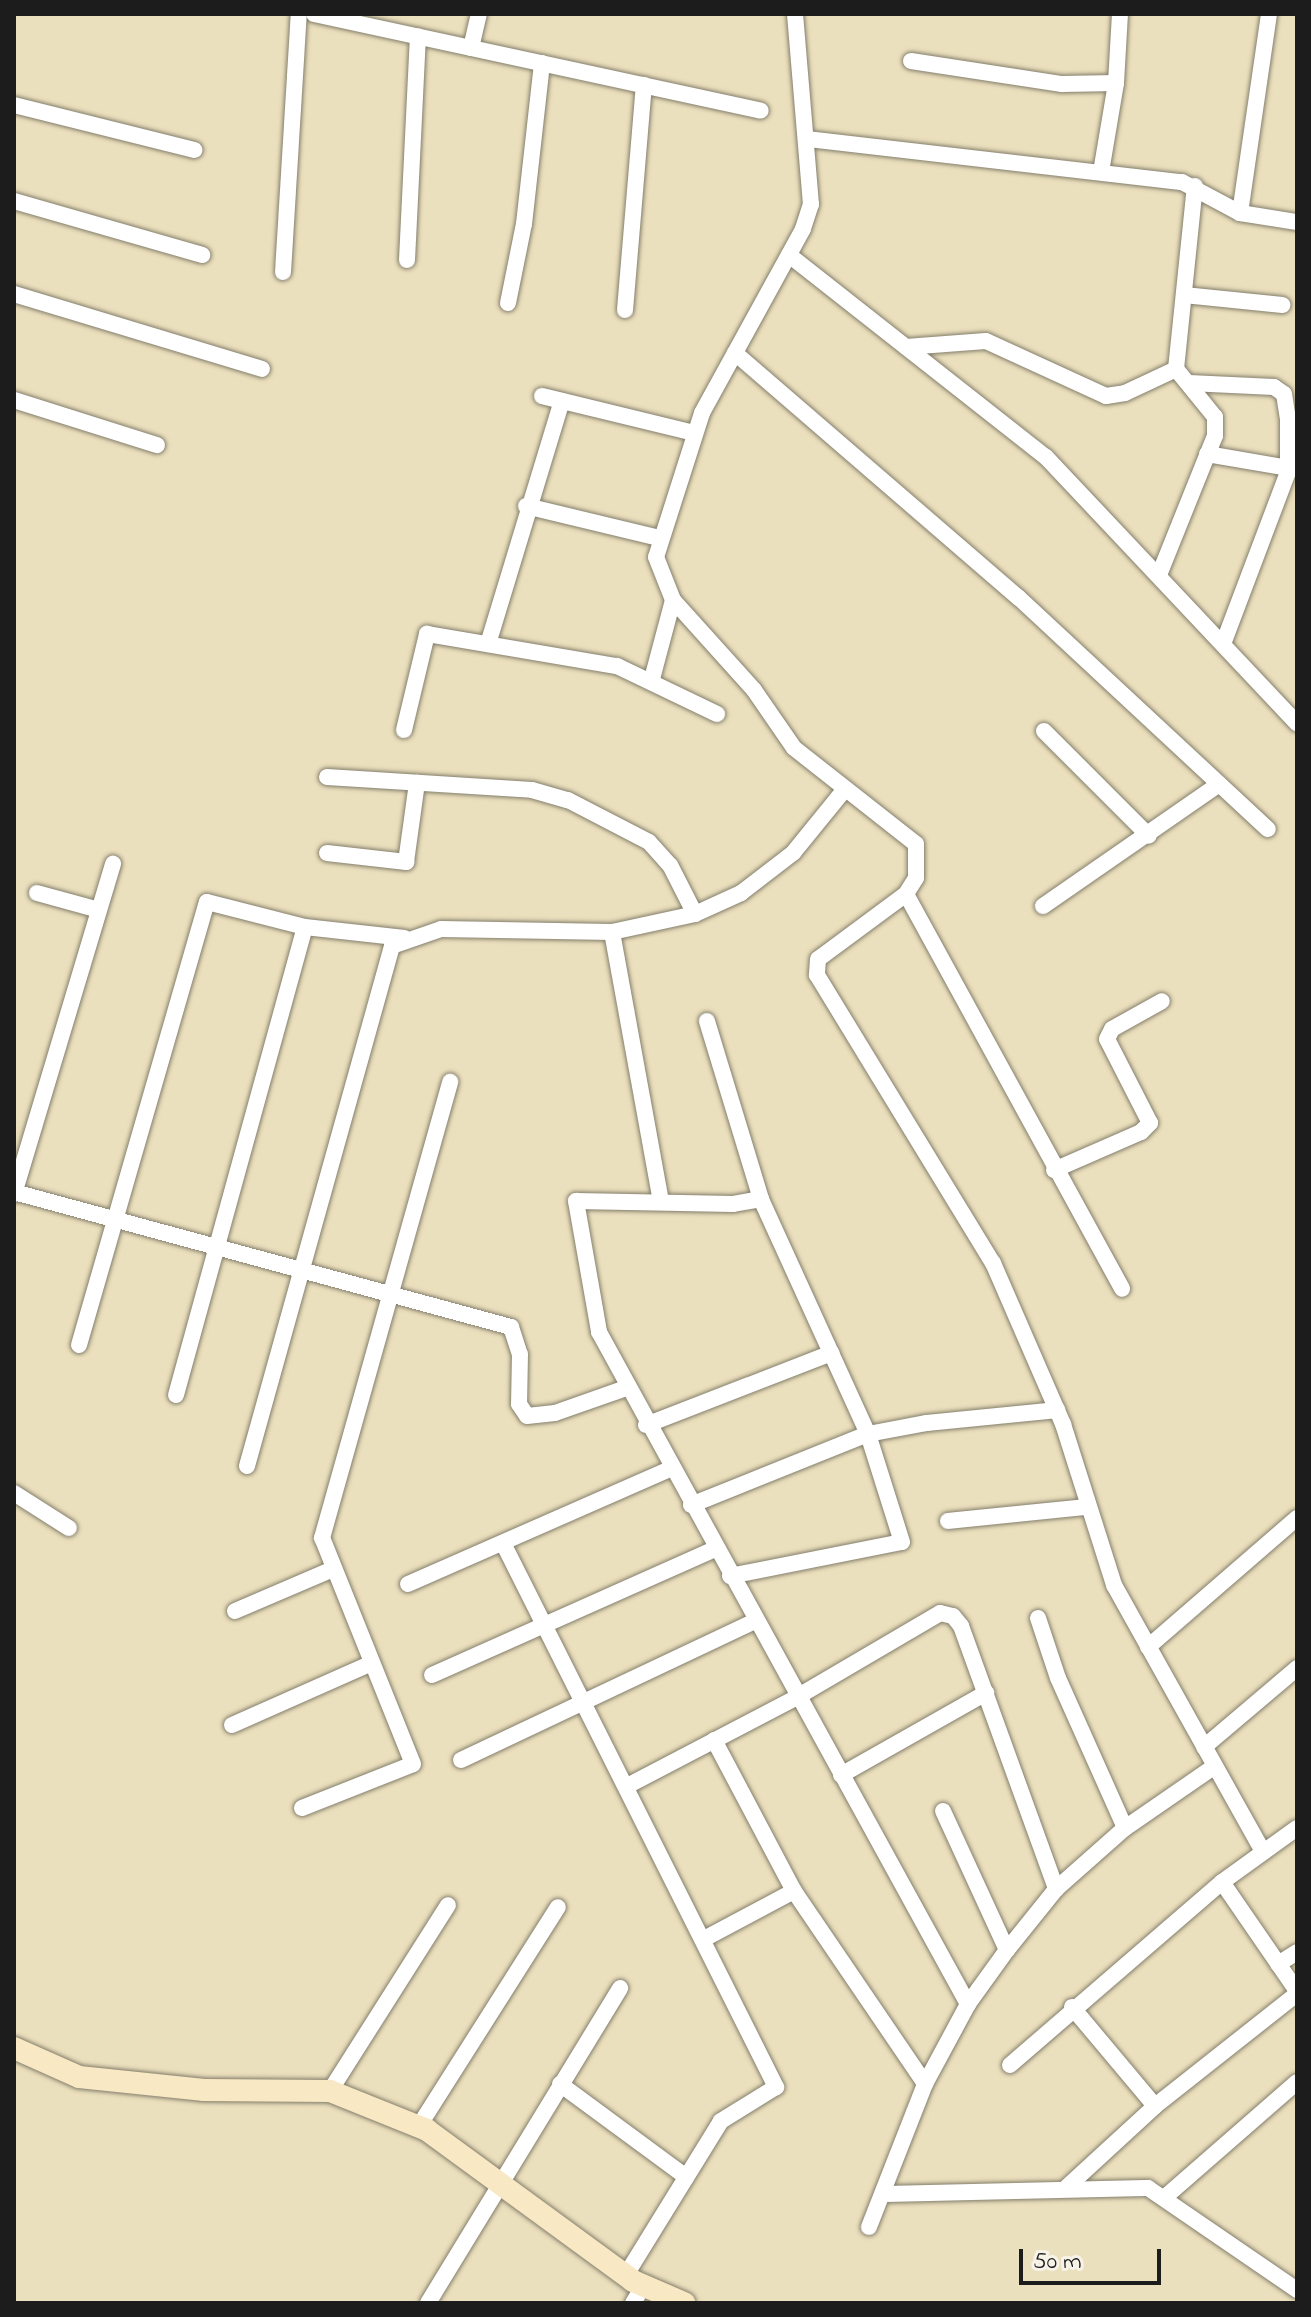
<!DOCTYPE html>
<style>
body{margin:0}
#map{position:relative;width:1311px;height:2317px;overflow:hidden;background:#ebe0bd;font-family:"Indie Flower",sans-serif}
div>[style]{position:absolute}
.roads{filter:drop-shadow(0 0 2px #847e6c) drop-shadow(0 0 2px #847e6c)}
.street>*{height:16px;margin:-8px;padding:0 8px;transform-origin:8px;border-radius:8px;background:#fff}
.secondary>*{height:22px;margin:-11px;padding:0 11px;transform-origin:11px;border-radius:11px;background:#f8e8c3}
span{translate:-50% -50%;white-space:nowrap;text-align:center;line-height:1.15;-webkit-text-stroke:6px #f7f3e8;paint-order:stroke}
.frame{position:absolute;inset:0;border:16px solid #1c1c1c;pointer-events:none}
.scale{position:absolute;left:1019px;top:2249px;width:142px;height:36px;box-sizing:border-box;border:4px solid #1c1c1c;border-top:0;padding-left:10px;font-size:24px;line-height:28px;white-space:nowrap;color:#1c1c1c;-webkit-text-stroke:6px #f7f3e8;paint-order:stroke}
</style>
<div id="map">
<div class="roads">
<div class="street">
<div style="left:314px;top:14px;width:457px;rotate:12.2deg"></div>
<div style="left:795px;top:14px;width:191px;rotate:85.2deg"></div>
<div style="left:811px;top:204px;width:26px;rotate:108deg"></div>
<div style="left:803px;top:229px;width:210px;rotate:118.8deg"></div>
<div style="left:702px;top:413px;width:151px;rotate:107.7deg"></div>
<div style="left:656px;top:557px;width:46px;rotate:68.4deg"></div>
<div style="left:673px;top:600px;width:121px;rotate:48deg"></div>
<div style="left:754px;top:690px;width:70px;rotate:55.4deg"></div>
<div style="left:794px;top:748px;width:155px;rotate:38.2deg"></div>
<div style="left:916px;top:844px;width:34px;rotate:90deg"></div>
<div style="left:916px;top:878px;width:19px;rotate:122deg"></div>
<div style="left:906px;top:894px;width:109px;rotate:143.5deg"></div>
<div style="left:818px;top:959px;width:16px;rotate:94deg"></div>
<div style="left:817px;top:975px;width:338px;rotate:58.6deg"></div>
<div style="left:993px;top:1263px;width:176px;rotate:66.5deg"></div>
<div style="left:1063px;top:1424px;width:169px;rotate:72.4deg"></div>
<div style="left:1114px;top:1585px;width:306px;rotate:60.8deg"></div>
<div style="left:471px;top:48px;width:35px;rotate:-77deg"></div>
<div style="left:911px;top:61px;width:153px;rotate:8.7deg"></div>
<div style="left:1062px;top:84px;width:54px;rotate:-1.1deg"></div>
<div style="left:14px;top:105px;width:186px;rotate:14deg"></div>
<div style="left:808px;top:139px;width:376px;rotate:6.6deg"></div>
<div style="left:1182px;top:182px;width:66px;rotate:28.1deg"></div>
<div style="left:1240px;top:213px;width:58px;rotate:9deg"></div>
<div style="left:1101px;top:172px;width:90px;rotate:-80.4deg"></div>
<div style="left:1116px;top:83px;width:69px;rotate:-86.7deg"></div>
<div style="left:14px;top:201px;width:196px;rotate:16deg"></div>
<div style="left:1240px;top:213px;width:201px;rotate:-81.7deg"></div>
<div style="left:789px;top:255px;width:327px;rotate:38.2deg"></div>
<div style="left:1046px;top:457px;width:366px;rotate:46.7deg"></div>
<div style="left:407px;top:260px;width:224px;rotate:-87.2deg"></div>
<div style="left:283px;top:272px;width:258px;rotate:-86.5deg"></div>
<div style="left:14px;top:294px;width:259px;rotate:16.8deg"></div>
<div style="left:1184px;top:295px;width:99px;rotate:5.8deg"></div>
<div style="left:508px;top:303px;width:81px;rotate:-78.6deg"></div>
<div style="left:524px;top:224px;width:162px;rotate:-83.6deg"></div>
<div style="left:625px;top:310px;width:226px;rotate:-85.2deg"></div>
<div style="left:906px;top:347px;width:80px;rotate:-4.3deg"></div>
<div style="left:986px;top:341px;width:132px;rotate:24.6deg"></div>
<div style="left:1106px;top:396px;width:19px;rotate:-9deg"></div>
<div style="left:1125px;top:393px;width:56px;rotate:-25.2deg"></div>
<div style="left:735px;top:353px;width:374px;rotate:40.8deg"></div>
<div style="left:1018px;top:597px;width:341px;rotate:42.9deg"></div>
<div style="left:1189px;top:383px;width:85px;rotate:2.7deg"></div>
<div style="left:1274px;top:387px;width:12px;rotate:35deg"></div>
<div style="left:1284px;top:394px;width:24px;rotate:81deg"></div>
<div style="left:1288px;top:418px;width:54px;rotate:90deg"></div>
<div style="left:1288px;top:472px;width:184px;rotate:110.7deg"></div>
<div style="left:542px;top:396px;width:156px;rotate:13.7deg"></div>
<div style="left:14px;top:400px;width:150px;rotate:17.5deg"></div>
<div style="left:1207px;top:454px;width:82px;rotate:9.8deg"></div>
<div style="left:526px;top:506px;width:137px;rotate:13.5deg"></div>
<div style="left:1159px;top:575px;width:150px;rotate:-68.1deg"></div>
<div style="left:1215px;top:436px;width:19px;rotate:-90deg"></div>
<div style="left:1215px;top:417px;width:62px;rotate:-129.1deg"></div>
<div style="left:1176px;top:369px;width:184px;rotate:-84.1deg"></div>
<div style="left:488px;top:644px;width:254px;rotate:-73.1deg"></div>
<div style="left:652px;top:679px;width:82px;rotate:-75.1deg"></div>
<div style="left:404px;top:730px;width:99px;rotate:-76.5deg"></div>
<div style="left:427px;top:634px;width:193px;rotate:9.6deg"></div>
<div style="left:617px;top:666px;width:111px;rotate:25.6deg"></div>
<div style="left:1044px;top:731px;width:148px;rotate:45deg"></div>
<div style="left:327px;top:777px;width:205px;rotate:3.6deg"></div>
<div style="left:532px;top:790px;width:37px;rotate:16deg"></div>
<div style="left:568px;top:800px;width:91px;rotate:27.4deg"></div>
<div style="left:649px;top:842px;width:31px;rotate:48deg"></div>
<div style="left:670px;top:865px;width:55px;rotate:63deg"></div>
<div style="left:327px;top:853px;width:80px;rotate:6.5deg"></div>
<div style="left:406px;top:862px;width:80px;rotate:-82.1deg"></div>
<div style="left:37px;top:893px;width:64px;rotate:15.3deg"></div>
<div style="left:906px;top:894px;width:450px;rotate:61.3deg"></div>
<div style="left:1043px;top:906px;width:214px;rotate:-34.7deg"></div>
<div style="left:612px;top:932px;width:273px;rotate:79.7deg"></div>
<div style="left:1054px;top:1170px;width:95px;rotate:-23.6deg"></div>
<div style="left:1141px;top:1132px;width:13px;rotate:-45deg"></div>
<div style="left:1150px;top:1123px;width:94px;rotate:-117.1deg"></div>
<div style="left:1107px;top:1039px;width:11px;rotate:-63deg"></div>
<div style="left:1112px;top:1029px;width:57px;rotate:-29.2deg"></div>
<div style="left:14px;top:1192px;width:515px;rotate:15.2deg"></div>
<div style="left:511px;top:1327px;width:28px;rotate:72deg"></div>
<div style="left:520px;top:1354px;width:50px;rotate:91.1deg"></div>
<div style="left:519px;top:1404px;width:14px;rotate:56deg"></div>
<div style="left:527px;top:1416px;width:28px;rotate:-6deg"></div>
<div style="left:555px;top:1413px;width:75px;rotate:-19.4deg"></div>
<div style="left:14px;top:1194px;width:345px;rotate:-73.3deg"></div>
<div style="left:761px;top:1199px;width:28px;rotate:170deg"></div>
<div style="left:733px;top:1204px;width:157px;rotate:-178.9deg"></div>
<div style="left:576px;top:1201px;width:133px;rotate:80deg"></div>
<div style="left:599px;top:1332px;width:767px;rotate:61.23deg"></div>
<div style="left:79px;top:1345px;width:461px;rotate:-73.9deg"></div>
<div style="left:207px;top:902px;width:101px;rotate:14.3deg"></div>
<div style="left:305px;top:927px;width:100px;rotate:6.3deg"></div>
<div style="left:176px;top:1395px;width:485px;rotate:-74.6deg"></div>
<div style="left:646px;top:1425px;width:199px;rotate:-21.2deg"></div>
<div style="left:247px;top:1466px;width:540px;rotate:-74.42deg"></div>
<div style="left:392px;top:946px;width:52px;rotate:-19.1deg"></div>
<div style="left:441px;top:929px;width:171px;rotate:1deg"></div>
<div style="left:612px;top:932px;width:85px;rotate:-12.2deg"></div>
<div style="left:695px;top:914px;width:51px;rotate:-24.5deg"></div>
<div style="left:741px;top:893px;width:66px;rotate:-37.6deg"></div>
<div style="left:793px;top:853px;width:82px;rotate:-50.9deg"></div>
<div style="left:14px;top:1493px;width:65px;rotate:32.5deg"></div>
<div style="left:691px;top:1505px;width:191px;rotate:-21.9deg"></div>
<div style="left:868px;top:1434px;width:258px;rotate:-114.5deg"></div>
<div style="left:761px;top:1199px;width:186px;rotate:-106.9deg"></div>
<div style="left:948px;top:1521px;width:139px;rotate:-5.8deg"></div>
<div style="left:503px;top:1543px;width:609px;rotate:63.35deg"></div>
<div style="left:776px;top:2087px;width:65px;rotate:148.3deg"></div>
<div style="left:721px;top:2121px;width:181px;rotate:121.7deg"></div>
<div style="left:730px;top:1576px;width:175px;rotate:-11.2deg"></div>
<div style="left:902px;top:1542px;width:113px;rotate:-107.5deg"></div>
<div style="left:868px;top:1434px;width:60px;rotate:-10.6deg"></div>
<div style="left:927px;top:1423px;width:131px;rotate:-5.7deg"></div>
<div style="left:408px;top:1584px;width:286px;rotate:-23.7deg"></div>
<div style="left:235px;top:1611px;width:107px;rotate:-23.2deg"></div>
<div style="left:1038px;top:1618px;width:63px;rotate:71.6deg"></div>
<div style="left:1058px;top:1678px;width:164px;rotate:65.9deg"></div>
<div style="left:1148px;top:1647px;width:197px;rotate:-40.9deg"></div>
<div style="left:432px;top:1675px;width:310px;rotate:-24deg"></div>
<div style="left:232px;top:1725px;width:153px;rotate:-23.9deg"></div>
<div style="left:714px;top:1740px;width:171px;rotate:62.1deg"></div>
<div style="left:794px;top:1891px;width:233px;rotate:55.8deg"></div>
<div style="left:1204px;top:1747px;width:122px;rotate:-40.3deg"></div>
<div style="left:461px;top:1760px;width:325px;rotate:-25.3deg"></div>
<div style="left:841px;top:1775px;width:167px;rotate:-29.5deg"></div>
<div style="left:629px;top:1785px;width:190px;rotate:-27.6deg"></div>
<div style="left:797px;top:1697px;width:166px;rotate:-30.4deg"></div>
<div style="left:940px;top:1613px;width:13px;rotate:13deg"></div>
<div style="left:953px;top:1616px;width:13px;rotate:51deg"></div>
<div style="left:961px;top:1626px;width:280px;rotate:70.1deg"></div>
<div style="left:302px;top:1808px;width:119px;rotate:-21.6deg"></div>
<div style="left:413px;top:1764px;width:244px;rotate:-111.9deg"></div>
<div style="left:322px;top:1538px;width:474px;rotate:-74.3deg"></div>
<div style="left:943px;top:1811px;width:153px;rotate:65.3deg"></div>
<div style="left:1222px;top:1882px;width:132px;rotate:55.5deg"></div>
<div style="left:704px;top:1939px;width:102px;rotate:-28.1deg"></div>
<div style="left:1278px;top:1964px;width:22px;rotate:-32deg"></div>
<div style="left:1072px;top:2007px;width:129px;rotate:50deg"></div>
<div style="left:1010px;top:2065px;width:280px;rotate:-40.8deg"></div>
<div style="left:1222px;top:1882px;width:92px;rotate:-35.8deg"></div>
<div style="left:560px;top:2084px;width:157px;rotate:36.4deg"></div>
<div style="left:330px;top:2091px;width:220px;rotate:-57.6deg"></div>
<div style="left:419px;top:2126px;width:259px;rotate:-57.6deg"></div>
<div style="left:1067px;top:2187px;width:120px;rotate:-42.6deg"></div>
<div style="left:1155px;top:2106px;width:181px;rotate:-38.3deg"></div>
<div style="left:883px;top:2194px;width:265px;rotate:-1.3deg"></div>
<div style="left:1148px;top:2188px;width:181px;rotate:34.4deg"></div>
<div style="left:1164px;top:2198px;width:176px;rotate:-41.1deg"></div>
<div style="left:869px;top:2227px;width:154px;rotate:-68.6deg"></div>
<div style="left:925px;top:2084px;width:91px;rotate:-61.7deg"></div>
<div style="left:968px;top:2004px;width:67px;rotate:-54.2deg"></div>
<div style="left:1007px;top:1950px;width:78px;rotate:-51.2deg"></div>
<div style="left:1056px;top:1889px;width:92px;rotate:-41.5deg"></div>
<div style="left:1125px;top:1828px;width:109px;rotate:-34.6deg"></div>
<div style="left:428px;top:2303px;width:369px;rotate:-58.6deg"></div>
<div style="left:633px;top:2303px;width:21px;rotate:-59deg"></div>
</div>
<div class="secondary">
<div style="left:14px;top:2048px;width:71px;rotate:24deg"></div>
<div style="left:79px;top:2077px;width:126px;rotate:5.9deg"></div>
<div style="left:204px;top:2090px;width:126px;rotate:0.5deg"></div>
<div style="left:330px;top:2091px;width:105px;rotate:21.9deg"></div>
<div style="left:427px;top:2130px;width:255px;rotate:36.2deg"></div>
<div style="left:633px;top:2281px;width:56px;rotate:23.3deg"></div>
</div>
</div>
<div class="frame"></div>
<div class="scale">50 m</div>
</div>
